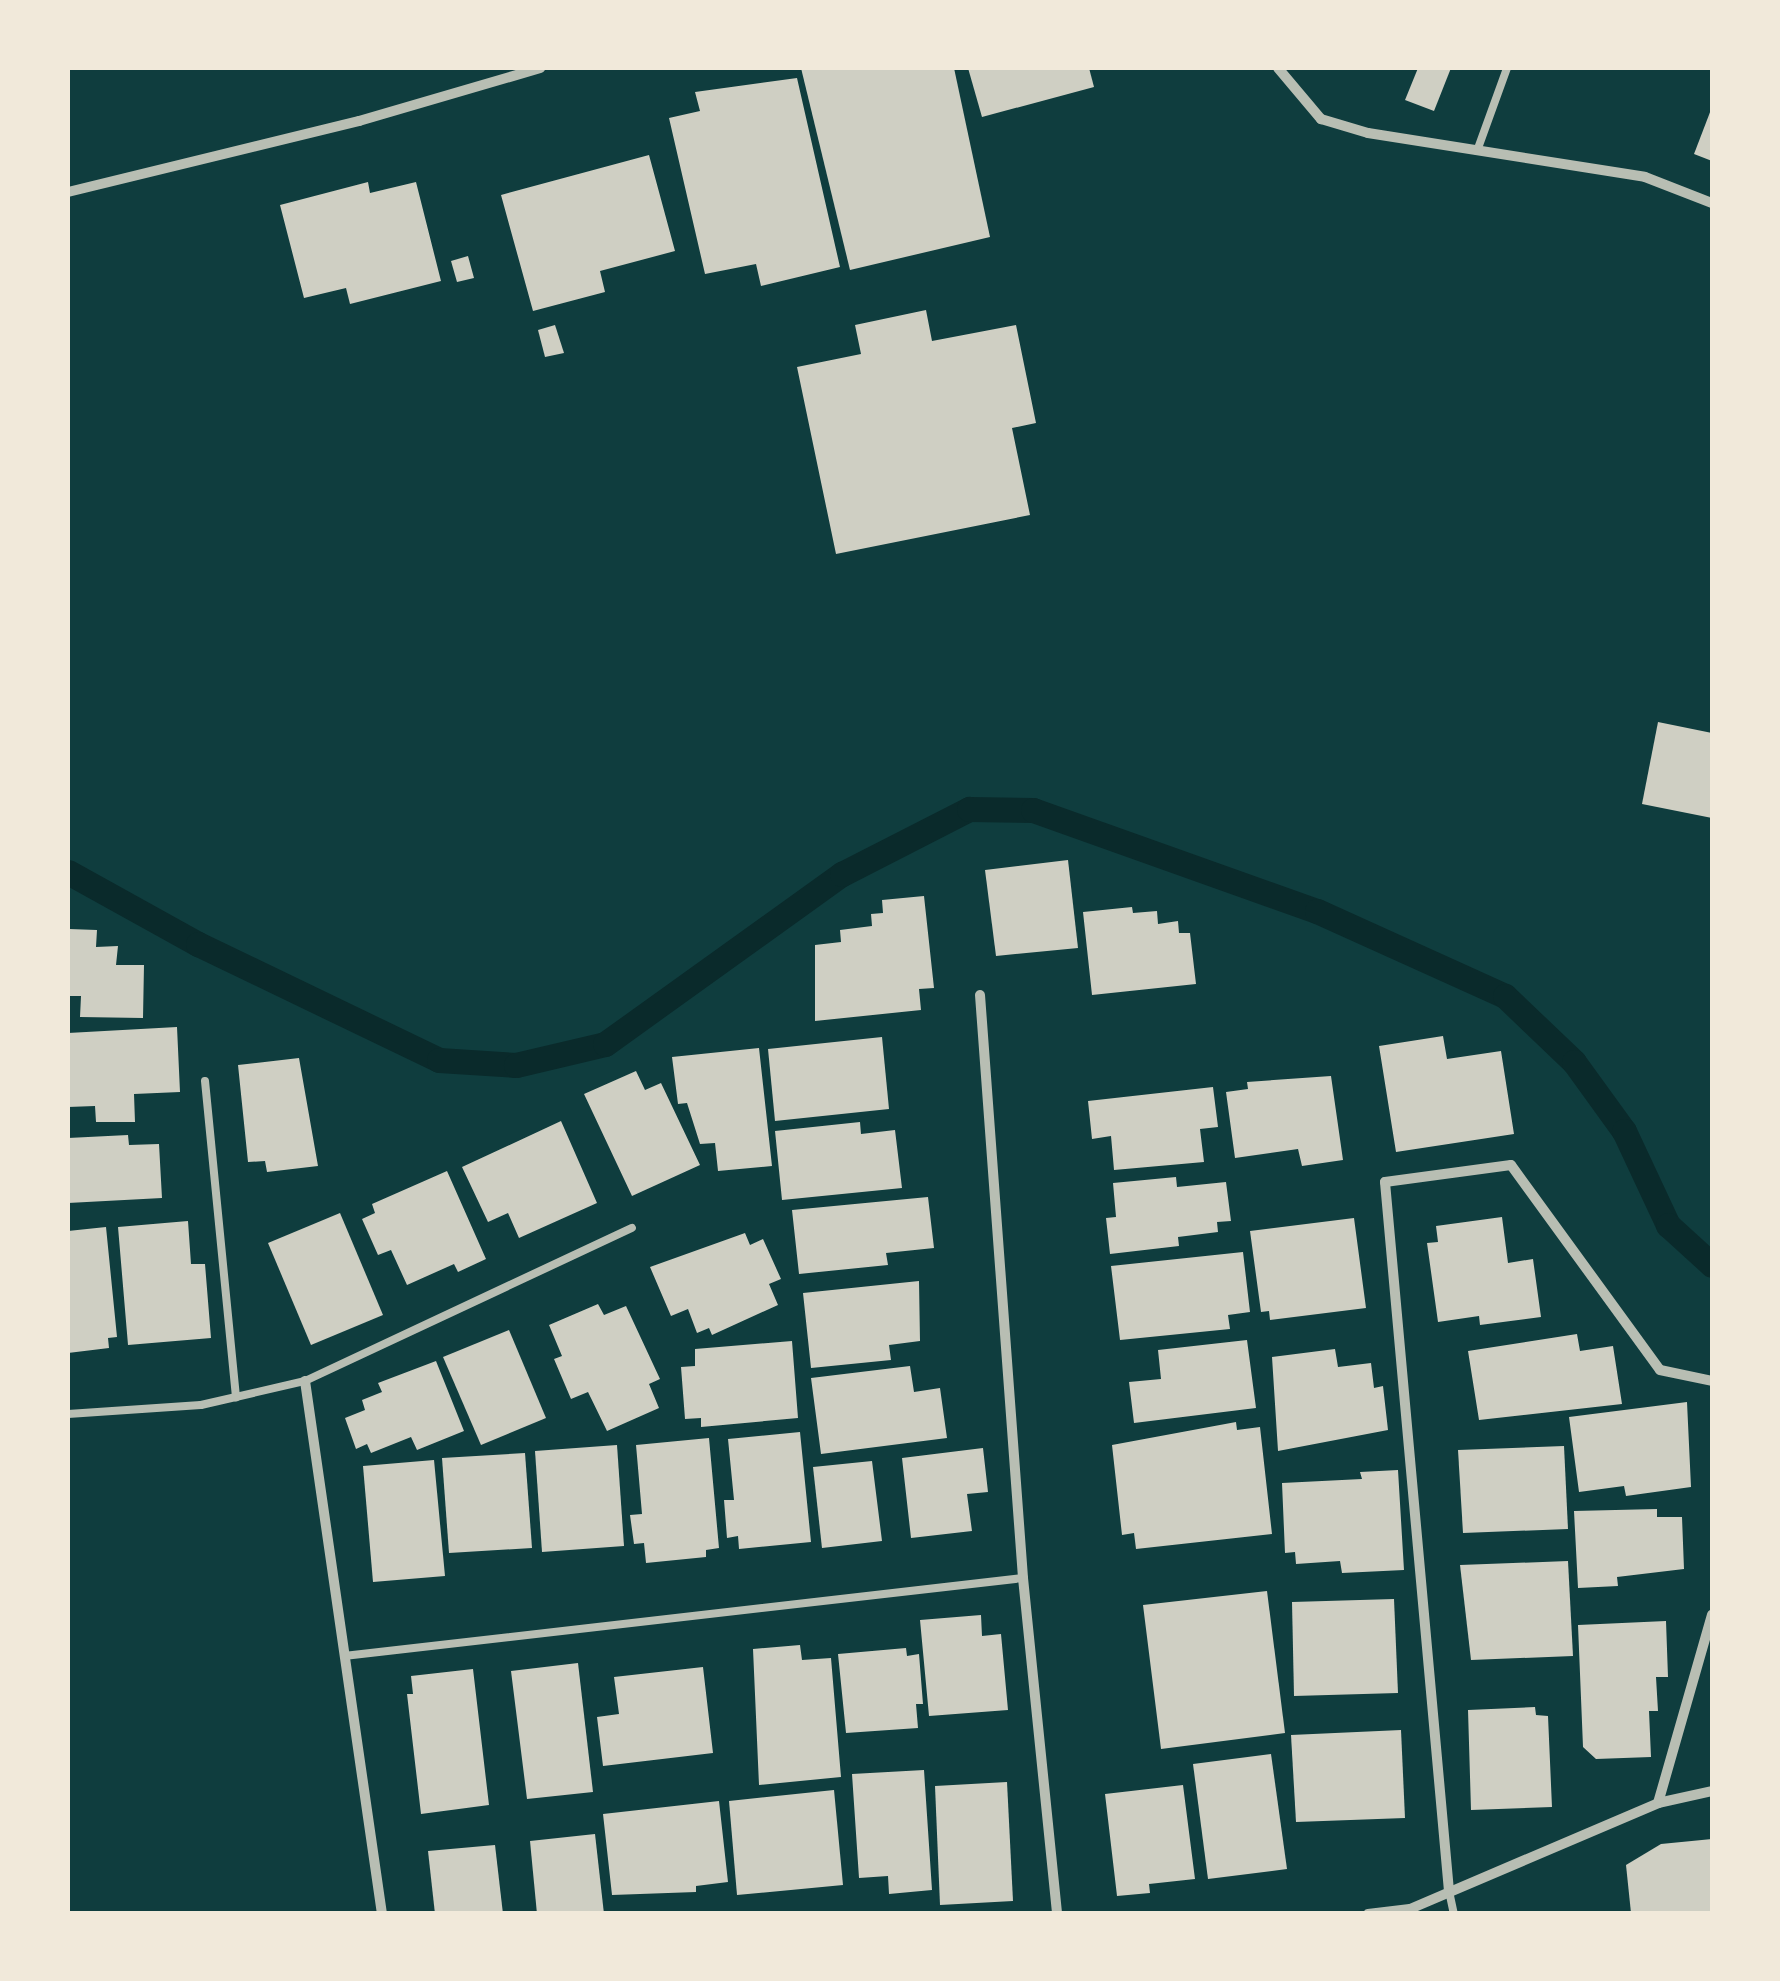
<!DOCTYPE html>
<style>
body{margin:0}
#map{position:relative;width:1780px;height:1981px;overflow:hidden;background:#0f3d3e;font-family:Lato,sans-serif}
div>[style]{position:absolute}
.stream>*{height:25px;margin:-12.5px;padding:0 12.5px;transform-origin:12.5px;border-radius:12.5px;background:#0a2a2b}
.building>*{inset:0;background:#cfcfc3}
.service>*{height:8px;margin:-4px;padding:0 4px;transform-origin:4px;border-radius:4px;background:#b8beb3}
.minor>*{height:10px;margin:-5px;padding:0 5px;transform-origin:5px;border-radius:5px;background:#b8beb3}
span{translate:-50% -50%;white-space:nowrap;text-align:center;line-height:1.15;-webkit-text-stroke:10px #f1e9da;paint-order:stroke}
.frame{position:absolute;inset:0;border:70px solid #f1e9da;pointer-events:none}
</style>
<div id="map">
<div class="stream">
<div style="left:68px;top:872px;width:149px;rotate:29deg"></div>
<div style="left:198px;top:944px;width:267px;rotate:25.7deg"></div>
<div style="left:439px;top:1060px;width:77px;rotate:3.7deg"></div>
<div style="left:516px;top:1065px;width:91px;rotate:-13.3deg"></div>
<div style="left:605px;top:1044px;width:292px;rotate:-35.7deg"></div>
<div style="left:842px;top:874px;width:143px;rotate:-27.1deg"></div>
<div style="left:969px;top:809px;width:64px;rotate:0.9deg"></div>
<div style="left:1033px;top:810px;width:301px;rotate:19.6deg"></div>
<div style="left:1317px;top:911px;width:206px;rotate:24.3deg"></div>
<div style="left:1505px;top:996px;width:95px;rotate:43.7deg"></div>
<div style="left:1574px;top:1062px;width:85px;rotate:54.1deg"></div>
<div style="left:1624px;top:1131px;width:104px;rotate:64.9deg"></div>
<div style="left:1668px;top:1225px;width:59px;rotate:42.3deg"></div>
</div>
<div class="building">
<div style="clip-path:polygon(801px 68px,954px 68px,990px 237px,850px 270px)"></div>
<div style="clip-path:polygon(968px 68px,1089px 68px,1094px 87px,982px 117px)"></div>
<div style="clip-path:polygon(1418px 68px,1451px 68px,1434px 111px,1405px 100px)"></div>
<div style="clip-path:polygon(797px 78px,840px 267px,761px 286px,756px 264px,705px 274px,669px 118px,700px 111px,695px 92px)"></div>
<div style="clip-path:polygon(1712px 107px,1712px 161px,1694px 154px)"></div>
<div style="clip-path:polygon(649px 155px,675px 251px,600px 271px,605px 292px,533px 311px,501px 195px)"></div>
<div style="clip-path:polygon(368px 182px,370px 193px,416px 182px,441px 281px,350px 304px,346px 288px,304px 298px,280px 205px)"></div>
<div style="clip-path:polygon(468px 256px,474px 278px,457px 282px,451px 261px)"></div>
<div style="clip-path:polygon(926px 310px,932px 341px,1016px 325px,1036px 423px,1012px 428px,1030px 515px,836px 554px,797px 367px,861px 354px,855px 325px)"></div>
<div style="clip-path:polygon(555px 325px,564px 353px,545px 357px,538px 330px)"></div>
<div style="clip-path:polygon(1658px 722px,1712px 733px,1712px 818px,1642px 804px)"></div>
<div style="clip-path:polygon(1068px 860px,1078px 948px,996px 956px,985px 870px)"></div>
<div style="clip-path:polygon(924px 896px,934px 988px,919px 989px,921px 1010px,815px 1021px,815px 945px,841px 942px,840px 930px,872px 926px,871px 914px,883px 913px,882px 900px)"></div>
<div style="clip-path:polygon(1132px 907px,1133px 913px,1157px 911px,1158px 924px,1178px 921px,1179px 933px,1190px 933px,1196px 984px,1092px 995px,1083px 912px)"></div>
<div style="clip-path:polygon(69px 929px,97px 930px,96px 947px,118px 946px,116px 965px,144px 965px,143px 1018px,80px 1017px,81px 996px,68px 996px)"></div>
<div style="clip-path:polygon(177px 1027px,180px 1092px,134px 1094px,135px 1122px,96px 1122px,95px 1106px,68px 1107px,68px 1033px)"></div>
<div style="clip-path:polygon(1443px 1036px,1447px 1059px,1501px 1051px,1514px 1134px,1396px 1152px,1379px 1046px)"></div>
<div style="clip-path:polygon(882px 1037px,889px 1109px,775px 1121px,768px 1049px)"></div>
<div style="clip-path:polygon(759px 1048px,772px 1166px,718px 1171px,715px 1143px,700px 1144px,687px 1103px,678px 1104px,672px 1057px)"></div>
<div style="clip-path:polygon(299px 1058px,318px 1166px,267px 1172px,265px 1161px,248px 1162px,238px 1065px)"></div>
<div style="clip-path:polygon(636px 1071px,645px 1090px,661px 1083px,700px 1165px,632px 1196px,584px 1094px)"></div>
<div style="clip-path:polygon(1331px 1076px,1343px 1160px,1302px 1166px,1298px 1149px,1235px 1158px,1226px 1092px,1248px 1089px,1247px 1082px)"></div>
<div style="clip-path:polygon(1213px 1087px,1218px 1127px,1200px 1129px,1204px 1162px,1114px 1170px,1111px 1136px,1092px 1139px,1088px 1101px)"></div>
<div style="clip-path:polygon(561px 1121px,597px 1203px,519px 1238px,508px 1213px,488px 1222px,462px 1167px)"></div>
<div style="clip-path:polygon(860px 1122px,861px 1134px,895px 1130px,902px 1188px,782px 1200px,775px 1131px)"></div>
<div style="clip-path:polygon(128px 1135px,129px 1145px,159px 1144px,162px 1198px,68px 1203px,68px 1138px)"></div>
<div style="clip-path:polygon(447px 1171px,486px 1259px,458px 1272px,454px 1264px,407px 1285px,391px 1250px,378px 1255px,362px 1219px,375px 1213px,372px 1204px)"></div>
<div style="clip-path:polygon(1176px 1177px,1177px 1187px,1226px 1182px,1231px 1221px,1217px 1222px,1218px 1232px,1178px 1237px,1179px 1246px,1110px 1254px,1106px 1218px,1116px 1217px,1113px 1183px)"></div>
<div style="clip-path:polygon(928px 1197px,934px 1248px,886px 1253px,888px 1265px,799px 1274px,792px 1210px)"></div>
<div style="clip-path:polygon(340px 1213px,383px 1315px,311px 1345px,268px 1243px)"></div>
<div style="clip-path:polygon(1502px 1217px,1508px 1263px,1533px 1259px,1541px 1317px,1480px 1325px,1479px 1316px,1438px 1322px,1427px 1243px,1438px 1242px,1436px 1226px)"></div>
<div style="clip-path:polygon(1354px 1218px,1366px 1308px,1270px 1320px,1269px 1311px,1261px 1312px,1250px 1231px)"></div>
<div style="clip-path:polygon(188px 1221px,191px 1264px,205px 1264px,211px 1338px,128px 1345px,118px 1227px)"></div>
<div style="clip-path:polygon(106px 1227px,117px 1337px,108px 1338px,109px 1348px,68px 1353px,68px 1231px)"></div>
<div style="clip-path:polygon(745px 1233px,750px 1245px,763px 1239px,781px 1279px,769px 1284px,778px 1305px,712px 1335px,709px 1328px,697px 1333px,688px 1309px,671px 1316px,650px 1267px)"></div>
<div style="clip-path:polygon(1243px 1252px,1250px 1312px,1228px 1315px,1230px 1329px,1120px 1340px,1111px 1266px)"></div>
<div style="clip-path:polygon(919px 1281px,920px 1341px,889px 1345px,891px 1360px,811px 1368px,803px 1293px)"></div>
<div style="clip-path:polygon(598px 1304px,604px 1315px,626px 1306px,660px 1379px,649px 1384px,659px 1408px,607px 1431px,588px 1392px,571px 1399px,554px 1359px,562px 1356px,549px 1325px)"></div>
<div style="clip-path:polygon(509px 1330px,546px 1418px,481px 1445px,443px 1357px)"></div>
<div style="clip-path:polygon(1577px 1334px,1580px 1351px,1613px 1346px,1622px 1404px,1479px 1420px,1468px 1351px)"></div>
<div style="clip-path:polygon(1247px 1340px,1256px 1408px,1134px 1423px,1129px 1382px,1161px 1379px,1158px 1350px)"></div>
<div style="clip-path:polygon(792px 1341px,798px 1418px,701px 1427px,701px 1418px,685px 1419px,681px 1367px,695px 1366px,695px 1349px)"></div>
<div style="clip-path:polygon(1335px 1349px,1338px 1367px,1371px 1363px,1374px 1388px,1383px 1386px,1388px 1430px,1278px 1451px,1272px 1357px)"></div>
<div style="clip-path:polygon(436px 1361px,464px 1431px,417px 1450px,411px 1437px,371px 1453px,367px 1444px,356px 1449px,345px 1418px,365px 1410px,362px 1400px,382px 1392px,378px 1383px)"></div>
<div style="clip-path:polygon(910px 1366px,914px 1392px,940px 1388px,947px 1438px,821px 1454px,811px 1378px)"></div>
<div style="clip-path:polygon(1687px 1402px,1691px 1487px,1626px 1496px,1624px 1486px,1579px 1492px,1569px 1417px)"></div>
<div style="clip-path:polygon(1236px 1422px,1237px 1430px,1260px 1427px,1272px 1534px,1136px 1549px,1134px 1533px,1122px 1535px,1112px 1445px)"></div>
<div style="clip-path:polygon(800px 1432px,811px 1542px,739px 1549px,738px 1536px,727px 1538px,724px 1500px,734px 1500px,728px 1439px)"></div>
<div style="clip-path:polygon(709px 1438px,719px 1548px,706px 1550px,706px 1557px,646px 1563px,644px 1543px,634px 1544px,630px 1515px,642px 1514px,636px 1445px)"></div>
<div style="clip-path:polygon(617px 1445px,624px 1546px,542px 1552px,535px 1451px)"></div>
<div style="clip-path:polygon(1564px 1446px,1568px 1529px,1463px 1533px,1458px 1450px)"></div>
<div style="clip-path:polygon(983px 1448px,988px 1492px,967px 1494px,972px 1531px,911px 1538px,902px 1458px)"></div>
<div style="clip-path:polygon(525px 1453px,532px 1548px,449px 1553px,442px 1458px)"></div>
<div style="clip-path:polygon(434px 1460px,445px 1576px,373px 1582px,363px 1466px)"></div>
<div style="clip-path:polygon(872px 1461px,882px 1541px,822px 1548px,813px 1467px)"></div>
<div style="clip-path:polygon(1398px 1470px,1404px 1570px,1342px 1573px,1340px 1561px,1296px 1564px,1295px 1552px,1285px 1553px,1282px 1483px,1362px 1479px,1360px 1472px)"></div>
<div style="clip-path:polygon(1657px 1509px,1657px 1517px,1682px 1517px,1684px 1569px,1617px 1577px,1618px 1586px,1578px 1588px,1574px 1511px)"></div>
<div style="clip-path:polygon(1568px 1561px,1573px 1656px,1471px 1660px,1460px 1565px)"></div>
<div style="clip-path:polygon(1267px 1591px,1285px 1733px,1161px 1749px,1143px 1605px)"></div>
<div style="clip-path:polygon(1394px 1599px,1398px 1693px,1294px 1696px,1292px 1602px)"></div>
<div style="clip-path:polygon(981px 1615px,982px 1636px,1001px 1634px,1008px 1710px,929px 1716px,920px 1620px)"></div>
<div style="clip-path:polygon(1666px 1621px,1668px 1677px,1656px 1677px,1658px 1711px,1649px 1711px,1651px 1757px,1596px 1759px,1583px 1747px,1578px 1625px)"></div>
<div style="clip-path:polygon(800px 1645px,802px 1660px,831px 1658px,841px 1777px,759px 1785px,753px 1649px)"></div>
<div style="clip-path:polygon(906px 1648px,907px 1656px,919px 1654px,923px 1704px,916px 1704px,918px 1728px,846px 1733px,838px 1654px)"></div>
<div style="clip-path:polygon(578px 1663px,593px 1792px,527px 1799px,511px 1671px)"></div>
<div style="clip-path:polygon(703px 1667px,713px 1753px,603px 1766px,597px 1717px,619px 1714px,614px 1677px)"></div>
<div style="clip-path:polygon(473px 1669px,489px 1805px,421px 1814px,407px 1694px,413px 1694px,411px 1676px)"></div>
<div style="clip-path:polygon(1535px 1707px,1536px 1715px,1548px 1716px,1552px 1807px,1471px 1810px,1468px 1710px)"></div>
<div style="clip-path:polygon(1401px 1730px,1405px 1818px,1296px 1822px,1291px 1735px)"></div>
<div style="clip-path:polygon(1271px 1754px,1287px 1869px,1208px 1879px,1193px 1764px)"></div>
<div style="clip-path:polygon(924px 1770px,932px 1890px,889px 1894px,888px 1876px,859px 1878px,852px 1774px)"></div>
<div style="clip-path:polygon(1007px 1782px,1013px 1901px,940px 1905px,935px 1786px)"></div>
<div style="clip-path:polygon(1183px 1785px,1195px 1879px,1149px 1884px,1150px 1893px,1117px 1896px,1105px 1794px)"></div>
<div style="clip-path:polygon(834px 1790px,843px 1885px,737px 1895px,729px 1801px)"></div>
<div style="clip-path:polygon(719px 1801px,728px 1882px,696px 1886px,696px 1892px,612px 1895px,603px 1814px)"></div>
<div style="clip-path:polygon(595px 1834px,604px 1914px,537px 1914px,530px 1841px)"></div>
<div style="clip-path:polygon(1712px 1839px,1712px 1914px,1631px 1913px,1626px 1865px,1661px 1844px)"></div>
<div style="clip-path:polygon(495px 1845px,503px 1914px,435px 1914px,428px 1851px)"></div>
</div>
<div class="service">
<div style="left:1477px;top:151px;width:88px;rotate:-70.1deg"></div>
<div style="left:205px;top:1081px;width:318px;rotate:84.4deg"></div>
<div style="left:68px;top:1414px;width:133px;rotate:-3.9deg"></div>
<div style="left:201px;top:1405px;width:107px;rotate:-13deg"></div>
<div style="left:305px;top:1381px;width:361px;rotate:-25.1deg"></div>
<div style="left:344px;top:1656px;width:683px;rotate:-6.55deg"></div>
<div style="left:1449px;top:1891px;width:24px;rotate:78deg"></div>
</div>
<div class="minor">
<div style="left:1278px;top:68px;width:67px;rotate:49.9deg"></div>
<div style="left:1321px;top:119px;width:49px;rotate:16.6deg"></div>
<div style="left:1368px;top:133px;width:280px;rotate:9deg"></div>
<div style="left:1645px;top:177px;width:72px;rotate:21.2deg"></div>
<div style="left:68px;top:192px;width:300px;rotate:-13.7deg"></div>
<div style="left:359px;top:121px;width:189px;rotate:-16.3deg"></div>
<div style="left:980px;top:995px;width:585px;rotate:85.78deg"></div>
<div style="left:1023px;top:1578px;width:338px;rotate:84.2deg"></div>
<div style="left:305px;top:1381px;width:539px;rotate:81.78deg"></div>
<div style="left:1658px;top:1803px;width:196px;rotate:-74deg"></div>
<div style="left:1449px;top:1891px;width:712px;rotate:-95.16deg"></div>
<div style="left:1385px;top:1182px;width:127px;rotate:-7.7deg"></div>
<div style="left:1511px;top:1165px;width:253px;rotate:54deg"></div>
<div style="left:1660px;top:1370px;width:53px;rotate:11.9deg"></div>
<div style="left:1368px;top:1914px;width:42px;rotate:-6.8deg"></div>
<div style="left:1410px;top:1909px;width:270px;rotate:-23.1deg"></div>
<div style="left:1658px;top:1803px;width:55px;rotate:-12.5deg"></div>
</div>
<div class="frame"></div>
</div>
